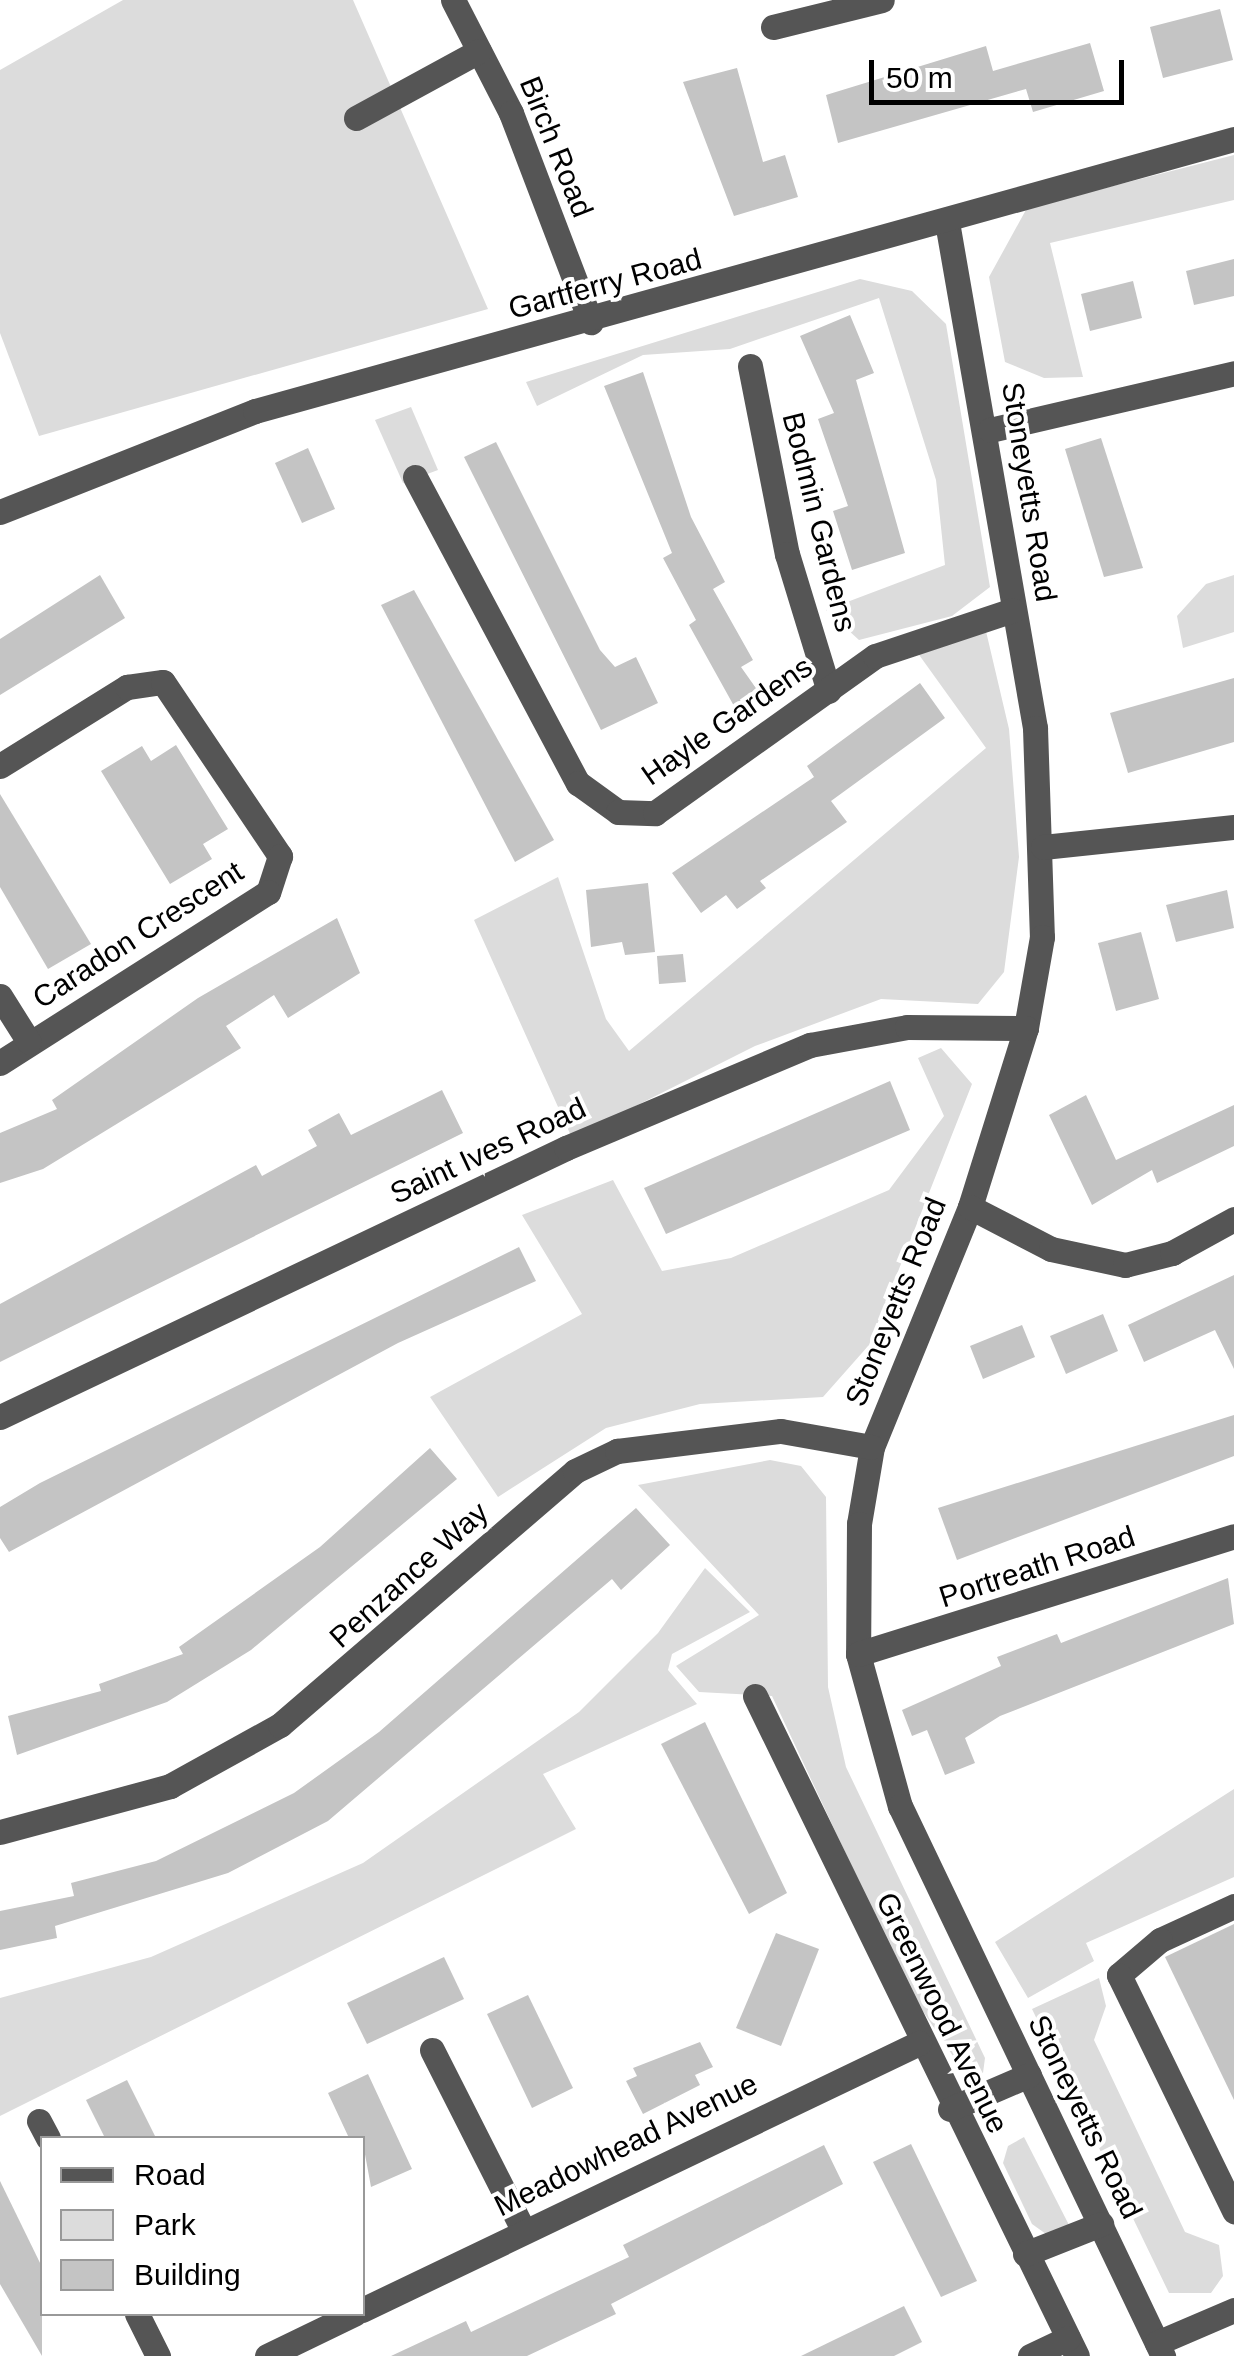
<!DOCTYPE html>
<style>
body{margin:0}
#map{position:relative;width:1234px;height:2356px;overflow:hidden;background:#fff;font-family:Arial,sans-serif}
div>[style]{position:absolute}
.green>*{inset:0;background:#dcdcdc}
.building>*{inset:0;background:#c4c4c4}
.minor>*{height:25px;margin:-12.5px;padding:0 12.5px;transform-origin:12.5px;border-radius:12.5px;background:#555}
span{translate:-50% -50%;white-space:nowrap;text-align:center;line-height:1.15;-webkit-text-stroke:8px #fff;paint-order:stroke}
.street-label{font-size:30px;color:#000}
.legend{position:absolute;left:40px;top:2136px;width:325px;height:180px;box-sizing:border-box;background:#fff;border:2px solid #999;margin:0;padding:12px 18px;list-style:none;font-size:30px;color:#000}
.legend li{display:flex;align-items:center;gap:20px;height:50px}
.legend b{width:50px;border:2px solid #999}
.scale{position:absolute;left:869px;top:60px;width:255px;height:45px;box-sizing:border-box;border:5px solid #000;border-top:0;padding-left:12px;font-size:30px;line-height:35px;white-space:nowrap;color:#000;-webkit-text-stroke:8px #fff;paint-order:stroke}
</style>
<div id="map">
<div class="green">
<div style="clip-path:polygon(123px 0,353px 0,488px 309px,39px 436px,0 333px,0 70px)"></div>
<div style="clip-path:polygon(1234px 155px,1234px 200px,1050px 243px,1083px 377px,1044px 378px,1005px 362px,989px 277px,1027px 208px)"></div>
<div style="clip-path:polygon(860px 279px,912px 291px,946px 324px,990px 587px,952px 616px,859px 640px,826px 610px,945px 565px,936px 480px,879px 298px,730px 349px,643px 355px,537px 406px,526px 382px)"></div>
<div style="clip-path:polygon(411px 407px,438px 470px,403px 483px,375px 420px)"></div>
<div style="clip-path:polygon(1234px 575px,1234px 632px,1183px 648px,1177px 616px,1206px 584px)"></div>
<div style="clip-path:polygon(985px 627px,1009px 729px,1019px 857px,1004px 972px,978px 1004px,881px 999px,755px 1046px,572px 1138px,474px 920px,558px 877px,606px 1019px,629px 1051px,986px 748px,917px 652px)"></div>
<div style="clip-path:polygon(941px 1048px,972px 1084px,869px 1345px,823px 1397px,700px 1404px,606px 1428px,498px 1497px,430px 1397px,582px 1314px,522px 1215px,613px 1180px,662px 1271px,731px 1258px,889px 1190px,944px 1116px,918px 1058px)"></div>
<div style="clip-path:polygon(770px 1460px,801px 1466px,826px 1497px,828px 1687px,846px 1767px,985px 2058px,983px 2073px,961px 2068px,912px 1995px,772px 1696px,699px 1692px,676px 1666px,759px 1615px,638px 1485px)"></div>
<div style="clip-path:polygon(705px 1568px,750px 1612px,672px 1654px,668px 1670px,697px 1704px,543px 1774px,576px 1829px,0 2116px,0 1998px,151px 1957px,363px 1863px,579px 1712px,658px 1633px)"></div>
<div style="clip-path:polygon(1234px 1789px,1234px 1877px,1086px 1943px,1094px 1961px,1028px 1998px,995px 1942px)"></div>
<div style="clip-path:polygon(1099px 1978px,1106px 2006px,1094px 2040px,1185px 2232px,1219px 2245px,1223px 2276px,1211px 2293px,1169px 2293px,1032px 2009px)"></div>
<div style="clip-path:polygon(1024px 2137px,1069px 2225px,1053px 2239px,1032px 2224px,1003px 2163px,1008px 2146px)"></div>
</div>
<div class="building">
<div style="clip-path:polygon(1220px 9px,1233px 60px,1163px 78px,1150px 27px)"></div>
<div style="clip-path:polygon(1090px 43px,1104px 91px,1033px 112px,1026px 89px,838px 143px,826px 95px,986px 46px,993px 71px)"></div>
<div style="clip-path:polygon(737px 68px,763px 162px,785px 155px,798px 197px,734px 216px,683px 82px)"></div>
<div style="clip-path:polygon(1234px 259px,1234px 296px,1194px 305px,1186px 271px)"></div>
<div style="clip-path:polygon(1133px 281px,1142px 318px,1090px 331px,1081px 294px)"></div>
<div style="clip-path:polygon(850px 315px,874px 373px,856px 380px,905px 553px,852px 570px,833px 511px,848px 506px,818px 419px,834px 413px,800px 336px)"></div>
<div style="clip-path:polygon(643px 372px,691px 517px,725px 582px,713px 589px,753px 660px,741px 667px,758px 691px,734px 706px,689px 625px,696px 620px,663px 558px,672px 553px,604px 386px)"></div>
<div style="clip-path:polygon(1101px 438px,1143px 568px,1104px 577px,1065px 449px)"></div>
<div style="clip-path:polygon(496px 442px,600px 650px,615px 667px,636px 657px,658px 703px,601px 730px,464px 457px)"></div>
<div style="clip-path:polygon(308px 448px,335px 509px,302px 523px,275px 463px)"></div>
<div style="clip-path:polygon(100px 575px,125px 618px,0 695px,0 639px)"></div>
<div style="clip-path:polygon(414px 590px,554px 840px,515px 862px,381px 605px)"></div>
<div style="clip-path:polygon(1234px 678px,1234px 742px,1128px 773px,1110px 713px)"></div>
<div style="clip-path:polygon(920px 683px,945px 718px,831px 801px,847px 822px,760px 881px,766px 888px,737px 909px,726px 895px,701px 913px,672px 873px,814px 777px,807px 766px)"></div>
<div style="clip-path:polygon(176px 745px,228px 829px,203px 844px,212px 859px,170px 884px,101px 771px,142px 746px,151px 761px)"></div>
<div style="clip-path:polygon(0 794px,91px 944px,48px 969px,0 887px)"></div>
<div style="clip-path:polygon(648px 883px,655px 952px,625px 955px,622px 942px,591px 947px,586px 890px)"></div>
<div style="clip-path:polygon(1227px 890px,1234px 928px,1176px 942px,1166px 905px)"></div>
<div style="clip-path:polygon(337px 918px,360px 973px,288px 1018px,274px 995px,226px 1026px,241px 1048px,43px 1169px,0 1183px,0 1133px,57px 1109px,52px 1100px,198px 998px)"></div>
<div style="clip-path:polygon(1141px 932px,1159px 999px,1116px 1011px,1098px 943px)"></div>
<div style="clip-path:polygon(683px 954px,686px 982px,659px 984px,657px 956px)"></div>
<div style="clip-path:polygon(890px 1081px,910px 1130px,666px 1234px,644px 1188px)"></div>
<div style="clip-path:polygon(442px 1090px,463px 1133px,0 1362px,0 1304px,256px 1165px,262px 1176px,317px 1146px,308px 1130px,339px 1113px,351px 1135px)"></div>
<div style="clip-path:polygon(1086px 1095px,1116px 1160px,1234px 1105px,1234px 1146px,1157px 1183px,1152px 1170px,1092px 1205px,1049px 1115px)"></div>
<div style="clip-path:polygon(519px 1247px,536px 1281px,398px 1343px,9px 1552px,0 1538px,0 1507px,40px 1483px)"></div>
<div style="clip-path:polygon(1234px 1275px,1234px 1369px,1215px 1330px,1144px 1362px,1128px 1325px)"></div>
<div style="clip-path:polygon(1103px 1314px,1118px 1351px,1066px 1374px,1050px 1336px)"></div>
<div style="clip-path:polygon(1022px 1325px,1035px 1357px,983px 1379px,970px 1346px)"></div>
<div style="clip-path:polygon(1234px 1415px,1234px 1456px,957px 1560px,938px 1508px)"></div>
<div style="clip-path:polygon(430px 1448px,457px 1479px,251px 1650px,167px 1702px,17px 1755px,8px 1716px,101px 1691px,99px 1684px,183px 1654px,179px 1647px,320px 1547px)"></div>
<div style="clip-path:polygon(636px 1508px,670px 1545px,621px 1590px,612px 1579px,328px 1821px,228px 1873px,55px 1926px,57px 1938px,0 1950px,0 1911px,74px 1896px,71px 1883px,156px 1861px,294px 1793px,379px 1732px)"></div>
<div style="clip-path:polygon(1228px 1578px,1234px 1624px,1000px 1716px,965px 1738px,975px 1763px,945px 1775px,927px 1730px,912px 1736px,902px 1710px,1001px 1666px,997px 1657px,1057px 1634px,1061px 1643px)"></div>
<div style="clip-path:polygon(705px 1722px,787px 1893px,749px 1914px,661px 1744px)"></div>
<div style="clip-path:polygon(1234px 1924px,1234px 2100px,1165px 1957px)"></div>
<div style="clip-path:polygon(776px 1933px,819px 1949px,781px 2046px,736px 2028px)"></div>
<div style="clip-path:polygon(444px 1957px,464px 1999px,367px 2044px,347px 2003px)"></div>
<div style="clip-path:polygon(528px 1995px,573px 2088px,532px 2108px,487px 2014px)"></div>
<div style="clip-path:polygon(700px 2042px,713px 2067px,695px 2075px,700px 2085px,643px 2114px,626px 2081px,637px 2076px,633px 2068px)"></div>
<div style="clip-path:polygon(368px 2074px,412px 2169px,371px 2187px,362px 2138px,349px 2138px,328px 2093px)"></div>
<div style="clip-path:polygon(127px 2080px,156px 2138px,105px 2138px,86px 2100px)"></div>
<div style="clip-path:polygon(911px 2144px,977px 2281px,941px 2297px,873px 2162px)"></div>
<div style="clip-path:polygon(824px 2145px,843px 2184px,611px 2304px,616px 2314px,527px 2356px,391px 2356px,466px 2321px,471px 2332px,629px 2257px,623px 2245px)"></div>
<div style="clip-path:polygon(0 2181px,42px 2267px,42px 2356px,0 2284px)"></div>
<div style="clip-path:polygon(904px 2306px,922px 2342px,894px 2356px,801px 2356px)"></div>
</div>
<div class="minor">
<div style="left:453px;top:0;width:127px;rotate:62.8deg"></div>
<div style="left:511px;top:113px;width:224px;rotate:69.1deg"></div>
<div style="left:773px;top:27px;width:112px;rotate:-13.9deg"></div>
<div style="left:356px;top:118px;width:140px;rotate:-28.6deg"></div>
<div style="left:947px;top:222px;width:514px;rotate:80.13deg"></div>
<div style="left:1035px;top:728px;width:209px;rotate:88.1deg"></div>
<div style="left:1042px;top:937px;width:92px;rotate:100deg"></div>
<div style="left:1026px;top:1028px;width:188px;rotate:107.4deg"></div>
<div style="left:970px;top:1207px;width:259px;rotate:112.2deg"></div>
<div style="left:872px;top:1447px;width:78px;rotate:99.6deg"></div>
<div style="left:859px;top:1524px;width:130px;rotate:90.4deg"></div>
<div style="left:858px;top:1654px;width:158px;rotate:74.6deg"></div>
<div style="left:900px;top:1806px;width:610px;rotate:64.44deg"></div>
<div style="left:750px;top:366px;width:192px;rotate:78.9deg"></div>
<div style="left:787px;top:554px;width:143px;rotate:73deg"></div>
<div style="left:990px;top:430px;width:251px;rotate:-13.1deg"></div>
<div style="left:415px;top:477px;width:347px;rotate:62deg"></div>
<div style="left:578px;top:783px;width:49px;rotate:35.9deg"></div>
<div style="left:618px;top:812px;width:37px;rotate:2deg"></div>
<div style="left:655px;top:813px;width:270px;rotate:-35.5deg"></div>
<div style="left:875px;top:656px;width:145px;rotate:-18.4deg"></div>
<div style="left:0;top:512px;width:274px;rotate:-21.6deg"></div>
<div style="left:255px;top:411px;width:1016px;rotate:-15.53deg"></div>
<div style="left:0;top:766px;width:150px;rotate:-31.9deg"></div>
<div style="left:127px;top:687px;width:36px;rotate:-8deg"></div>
<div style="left:163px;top:682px;width:210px;rotate:56.1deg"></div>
<div style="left:280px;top:856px;width:38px;rotate:108deg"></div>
<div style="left:268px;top:892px;width:318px;rotate:147.5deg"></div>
<div style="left:1043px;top:847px;width:192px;rotate:-6deg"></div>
<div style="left:0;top:996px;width:54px;rotate:57.8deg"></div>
<div style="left:970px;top:1207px;width:91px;rotate:27.4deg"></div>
<div style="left:1051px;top:1249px;width:76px;rotate:12.2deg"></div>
<div style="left:1125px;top:1265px;width:49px;rotate:-14.3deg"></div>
<div style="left:1172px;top:1253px;width:71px;rotate:-28.7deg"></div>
<div style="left:0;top:1417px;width:627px;rotate:-25.42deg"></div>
<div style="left:566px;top:1148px;width:265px;rotate:-22.9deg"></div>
<div style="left:810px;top:1045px;width:99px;rotate:-10.5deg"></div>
<div style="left:907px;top:1027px;width:119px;rotate:0.5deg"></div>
<div style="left:858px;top:1654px;width:394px;rotate:-17.4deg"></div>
<div style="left:755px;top:1696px;width:734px;rotate:63.99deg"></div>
<div style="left:0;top:1832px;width:176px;rotate:-15.1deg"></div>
<div style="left:170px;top:1786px;width:126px;rotate:-29deg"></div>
<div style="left:280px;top:1725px;width:389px;rotate:-40.7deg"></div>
<div style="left:575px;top:1471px;width:47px;rotate:-25.5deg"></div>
<div style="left:617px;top:1451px;width:165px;rotate:-7deg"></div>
<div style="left:781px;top:1431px;width:92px;rotate:10deg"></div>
<div style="left:1234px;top:1906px;width:81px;rotate:155.3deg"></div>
<div style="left:1160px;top:1940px;width:54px;rotate:139.5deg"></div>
<div style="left:1119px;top:1975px;width:263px;rotate:64deg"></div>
<div style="left:432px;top:2050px;width:203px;rotate:63.1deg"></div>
<div style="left:950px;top:2109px;width:86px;rotate:-23.3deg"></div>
<div style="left:39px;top:2121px;width:19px;rotate:62deg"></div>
<div style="left:1025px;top:2254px;width:82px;rotate:-21.5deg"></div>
<div style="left:362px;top:2310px;width:618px;rotate:-25.61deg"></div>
<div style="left:137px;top:2314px;width:47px;rotate:63.4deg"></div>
<div style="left:1157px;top:2343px;width:84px;rotate:-23.2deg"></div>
<div style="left:267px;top:2356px;width:97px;rotate:-25.8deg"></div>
<div style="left:1030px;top:2356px;width:42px;rotate:-25.3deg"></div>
</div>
<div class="street-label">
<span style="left:556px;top:147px;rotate:68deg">Birch Road</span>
<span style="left:605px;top:284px;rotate:-15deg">Gartferry Road</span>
<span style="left:1029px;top:492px;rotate:81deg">Stoneyetts Road</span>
<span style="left:819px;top:522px;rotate:76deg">Bodmin Gardens</span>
<span style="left:727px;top:721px;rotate:-35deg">Hayle Gardens</span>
<span style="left:138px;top:935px;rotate:-33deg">Caradon Crescent</span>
<span style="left:488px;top:1151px;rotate:-25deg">Saint Ives Road</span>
<span style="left:896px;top:1302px;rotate:-68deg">Stoneyetts Road</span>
<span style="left:1037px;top:1567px;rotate:-18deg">Portreath Road</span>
<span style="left:409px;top:1575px;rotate:-42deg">Penzance Way</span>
<span style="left:942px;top:2013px;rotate:64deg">Greenwood Avenue</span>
<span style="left:1085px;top:2117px;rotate:64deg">Stoneyetts Road</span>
<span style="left:626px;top:2145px;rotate:-26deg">Meadowhead Avenue</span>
</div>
<ul class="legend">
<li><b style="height:12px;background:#555"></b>Road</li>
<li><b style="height:28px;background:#dcdcdc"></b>Park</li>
<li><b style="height:28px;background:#c4c4c4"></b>Building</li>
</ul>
<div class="scale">50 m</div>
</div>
